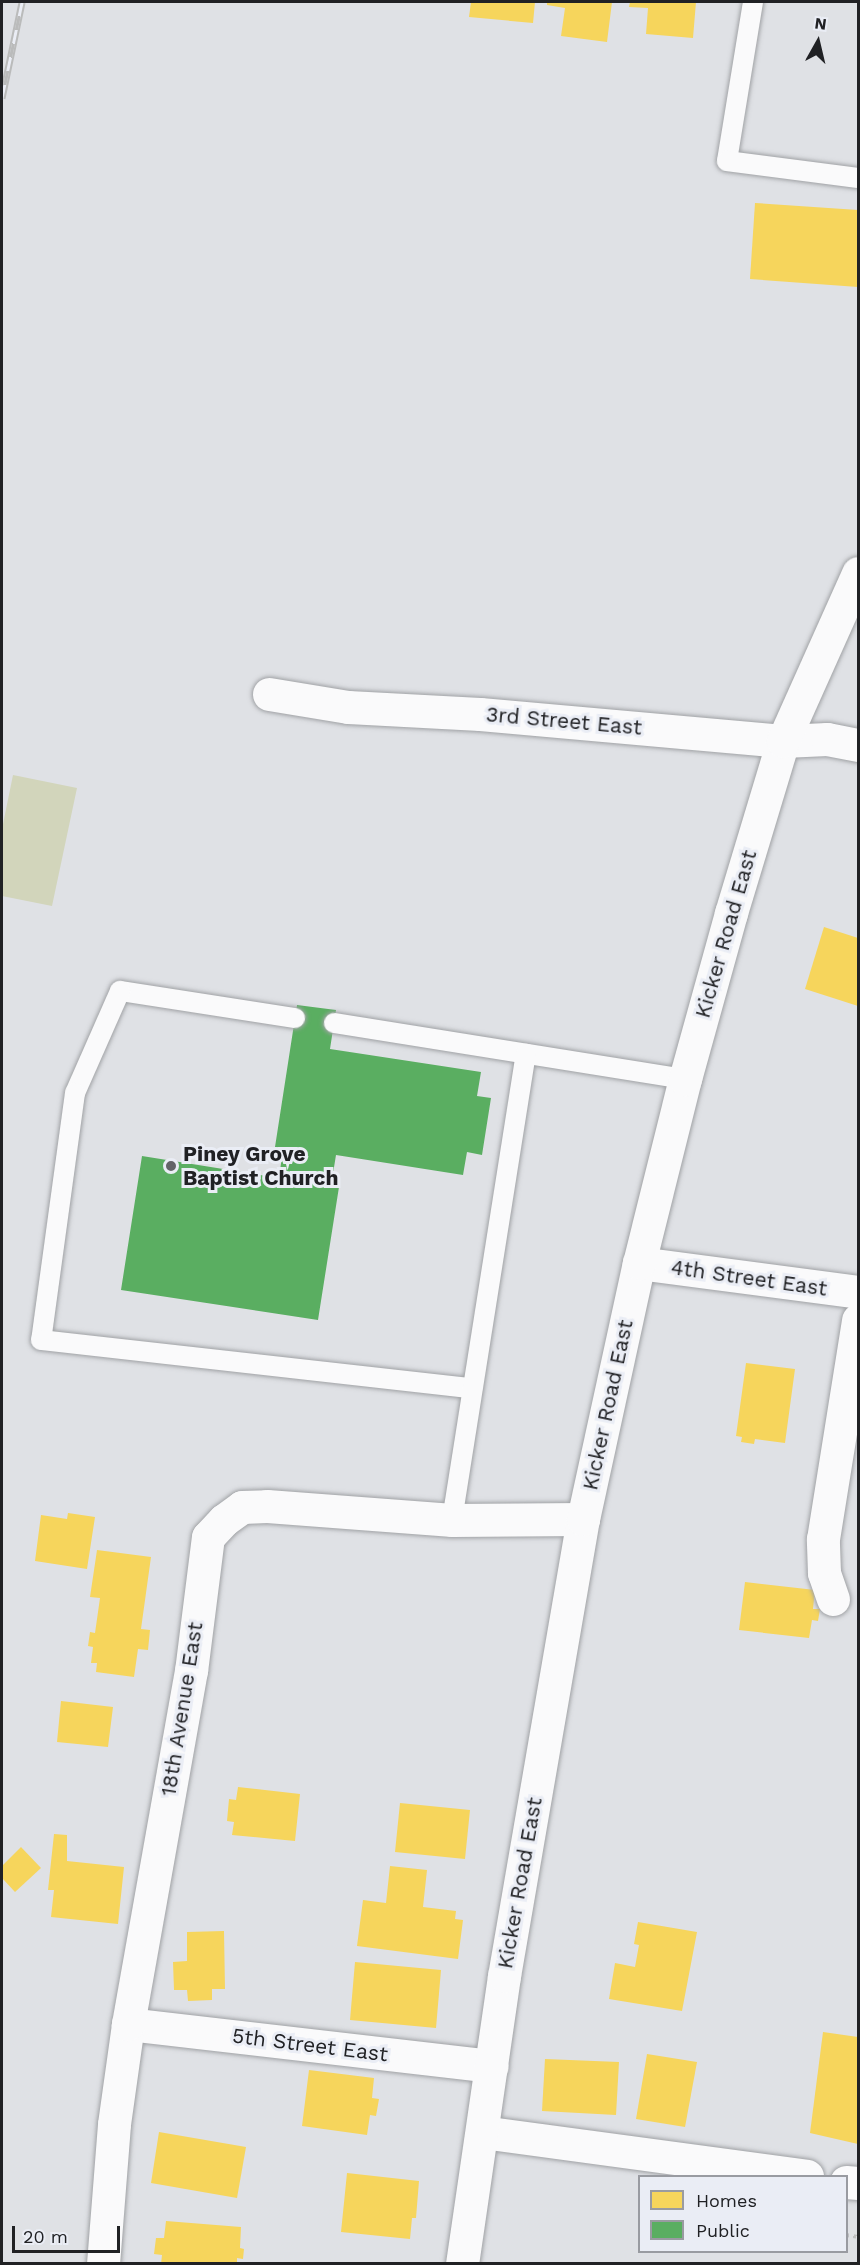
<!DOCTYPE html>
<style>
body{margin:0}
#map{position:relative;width:860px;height:2265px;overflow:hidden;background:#dfe1e5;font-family:"Work Sans",sans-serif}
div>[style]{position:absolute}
.green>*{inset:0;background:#d2d5bb}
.homes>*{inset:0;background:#f6d55c}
.public>*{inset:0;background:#5aae61}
.path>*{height:4px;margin-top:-2px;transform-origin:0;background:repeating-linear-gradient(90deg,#bebfc0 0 3px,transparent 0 7.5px)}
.roads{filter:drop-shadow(0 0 2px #a0a2a5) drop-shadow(0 0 2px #a0a2a5)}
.lane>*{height:20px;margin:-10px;padding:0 10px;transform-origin:10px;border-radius:10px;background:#fafafb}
.street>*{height:33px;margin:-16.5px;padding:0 16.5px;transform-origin:16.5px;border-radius:16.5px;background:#fafafb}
.secondary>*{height:33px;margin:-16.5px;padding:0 16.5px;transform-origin:16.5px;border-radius:16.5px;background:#fafafb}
.rail>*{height:7px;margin-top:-3.5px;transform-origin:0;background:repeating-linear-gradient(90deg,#eaedf5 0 14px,#babbbb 0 28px);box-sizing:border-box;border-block:2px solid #babbbb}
.dots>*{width:16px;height:16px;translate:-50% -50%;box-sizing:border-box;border:3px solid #eaedf5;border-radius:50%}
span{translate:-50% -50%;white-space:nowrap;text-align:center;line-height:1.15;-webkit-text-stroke:6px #eaedf5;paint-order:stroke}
.street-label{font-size:21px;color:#202124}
.poi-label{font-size:21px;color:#202124;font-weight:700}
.left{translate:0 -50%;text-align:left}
.frame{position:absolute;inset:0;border:3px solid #202124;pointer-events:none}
.legend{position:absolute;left:638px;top:2175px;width:210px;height:78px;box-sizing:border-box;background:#eaedf5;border:2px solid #999ba1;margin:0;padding:8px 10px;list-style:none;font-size:18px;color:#202124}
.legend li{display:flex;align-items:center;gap:12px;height:30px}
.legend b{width:30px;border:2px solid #999ba1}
.north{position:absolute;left:788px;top:12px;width:60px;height:60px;-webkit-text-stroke:4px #eaedf5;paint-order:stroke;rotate:8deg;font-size:16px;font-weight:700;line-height:24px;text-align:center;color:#202124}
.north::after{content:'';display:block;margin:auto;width:21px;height:27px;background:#202124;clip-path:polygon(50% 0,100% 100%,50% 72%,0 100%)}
.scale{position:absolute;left:12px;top:2226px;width:108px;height:27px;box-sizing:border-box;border:3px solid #202124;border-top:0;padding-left:8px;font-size:18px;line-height:21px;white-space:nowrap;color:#202124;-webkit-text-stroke:4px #eaedf5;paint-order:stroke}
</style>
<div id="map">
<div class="green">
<div style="clip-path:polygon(13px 775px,77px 788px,52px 906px,2px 896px,2px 829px)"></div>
</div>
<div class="homes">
<div style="clip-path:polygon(471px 2px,535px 2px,533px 23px,469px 17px)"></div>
<div style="clip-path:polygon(547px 2px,612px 2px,607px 42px,561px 36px,565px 8px,547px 5px)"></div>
<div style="clip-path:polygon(630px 2px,696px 2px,693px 38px,646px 34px,648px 8px,629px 7px)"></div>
<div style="clip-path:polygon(755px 203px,858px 210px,858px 287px,750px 279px)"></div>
<div style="clip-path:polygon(824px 927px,858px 938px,858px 1006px,805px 989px)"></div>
<div style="clip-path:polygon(746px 1363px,795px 1369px,785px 1443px,755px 1439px,754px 1444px,741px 1442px,742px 1437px,736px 1436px)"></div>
<div style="clip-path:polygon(68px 1513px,95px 1517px,87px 1569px,35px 1561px,41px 1515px,67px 1519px)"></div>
<div style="clip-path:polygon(97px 1550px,151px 1557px,141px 1629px,150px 1630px,148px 1650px,138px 1649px,134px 1677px,96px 1672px,97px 1663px,91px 1663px,93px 1647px,88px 1646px,90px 1632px,95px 1633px,100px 1598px,90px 1597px)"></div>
<div style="clip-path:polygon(745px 1582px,815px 1590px,813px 1609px,820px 1609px,818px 1621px,812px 1620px,809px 1638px,739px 1630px)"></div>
<div style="clip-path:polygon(61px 1701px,113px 1707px,108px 1747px,57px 1742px)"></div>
<div style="clip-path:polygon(238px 1787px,300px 1794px,295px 1841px,232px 1835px,234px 1822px,227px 1821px,229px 1799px,236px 1800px)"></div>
<div style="clip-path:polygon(400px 1803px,470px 1810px,465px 1859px,395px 1852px)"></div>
<div style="clip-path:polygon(54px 1834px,67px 1835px,67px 1861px,124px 1867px,118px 1924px,51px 1917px,54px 1890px,48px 1890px)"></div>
<div style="clip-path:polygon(21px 1847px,41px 1868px,15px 1892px,2px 1878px,2px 1866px)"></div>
<div style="clip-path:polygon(390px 1866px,427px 1870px,423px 1907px,456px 1911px,455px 1919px,463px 1920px,458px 1959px,357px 1946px,363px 1900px,386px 1903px)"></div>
<div style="clip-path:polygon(638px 1922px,697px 1932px,682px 2011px,609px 1999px,615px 1963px,635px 1967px,639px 1945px,634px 1944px)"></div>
<div style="clip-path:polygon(224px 1931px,225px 1989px,212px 1989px,212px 2000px,188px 2001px,187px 1990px,174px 1990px,173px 1962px,187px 1961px,187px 1932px)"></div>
<div style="clip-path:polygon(355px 1962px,441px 1970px,436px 2028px,350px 2020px)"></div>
<div style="clip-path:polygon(823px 2032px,858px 2037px,858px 2144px,810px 2133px)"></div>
<div style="clip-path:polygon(647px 2054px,697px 2062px,685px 2127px,636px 2119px)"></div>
<div style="clip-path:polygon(545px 2059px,619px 2062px,616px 2115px,542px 2111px)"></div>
<div style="clip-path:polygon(309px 2070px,374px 2078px,372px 2098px,379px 2099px,376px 2116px,370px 2115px,367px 2135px,302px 2126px)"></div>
<div style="clip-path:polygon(159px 2132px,246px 2147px,237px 2198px,151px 2183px)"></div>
<div style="clip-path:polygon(347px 2173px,419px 2181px,416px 2218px,412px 2218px,410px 2239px,341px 2232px)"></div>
<div style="clip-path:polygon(166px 2221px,241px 2227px,240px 2248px,244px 2249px,243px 2259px,237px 2258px,237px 2264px,161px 2264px,162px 2255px,154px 2254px,156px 2238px,164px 2238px)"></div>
</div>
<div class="public">
<div style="clip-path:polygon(297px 1005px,336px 1010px,330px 1049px,481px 1072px,477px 1096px,491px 1098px,482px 1155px,467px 1152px,463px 1175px,336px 1155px,331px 1186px,339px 1187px,318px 1320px,121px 1290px,142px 1156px,279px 1178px,283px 1149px,275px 1147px)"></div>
</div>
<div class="path">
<div style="left:846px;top:2235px;width:12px;rotate:9deg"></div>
</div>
<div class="roads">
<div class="lane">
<div style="left:753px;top:2px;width:161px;rotate:99.3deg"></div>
<div style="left:727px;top:161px;width:132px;rotate:7.4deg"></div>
<div style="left:295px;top:1018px;width:177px;rotate:-171.2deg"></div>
<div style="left:120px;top:991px;width:111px;rotate:113.8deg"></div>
<div style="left:75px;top:1093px;width:249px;rotate:97.8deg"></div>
<div style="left:41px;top:1340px;width:434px;rotate:6.4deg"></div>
<div style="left:334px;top:1023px;width:355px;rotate:9.1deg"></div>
<div style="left:452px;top:1520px;width:472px;rotate:-81deg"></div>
</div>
<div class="street">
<div style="left:269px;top:694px;width:80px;rotate:9.3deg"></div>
<div style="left:348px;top:707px;width:132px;rotate:3deg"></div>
<div style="left:480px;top:714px;width:304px;rotate:5.1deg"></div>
<div style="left:783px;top:741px;width:44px;rotate:-2.6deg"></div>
<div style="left:827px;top:739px;width:32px;rotate:11deg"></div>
<div style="left:639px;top:1263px;width:221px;rotate:7.5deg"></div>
<div style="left:833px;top:1599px;width:28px;rotate:-109deg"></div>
<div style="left:824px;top:1573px;width:34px;rotate:-92deg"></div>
<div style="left:823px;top:1539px;width:222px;rotate:-80.9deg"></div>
<div style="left:128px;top:2024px;width:366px;rotate:6.6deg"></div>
<div style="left:482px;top:2132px;width:328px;rotate:7.7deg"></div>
<div style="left:846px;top:2182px;width:12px;rotate:5deg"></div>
<div style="left:103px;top:2264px;width:140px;rotate:-85.5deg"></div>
<div style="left:114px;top:2124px;width:101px;rotate:-82deg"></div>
<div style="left:128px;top:2024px;width:359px;rotate:-79.9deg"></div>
<div style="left:191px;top:1671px;width:135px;rotate:-82.8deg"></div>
<div style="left:208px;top:1537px;width:23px;rotate:-47deg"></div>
<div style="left:224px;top:1520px;width:22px;rotate:-36deg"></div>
<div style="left:242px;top:1507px;width:25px;rotate:-2deg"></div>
<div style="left:267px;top:1506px;width:186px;rotate:4.3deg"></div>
<div style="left:452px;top:1520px;width:131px;rotate:-0.4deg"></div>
</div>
<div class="secondary">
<div style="left:462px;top:2264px;width:291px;rotate:-81.7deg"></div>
<div style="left:504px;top:1976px;width:464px;rotate:-80.2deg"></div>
<div style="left:583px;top:1519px;width:262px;rotate:-77.7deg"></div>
<div style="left:639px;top:1263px;width:190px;rotate:-76deg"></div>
<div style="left:685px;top:1079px;width:172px;rotate:-74.5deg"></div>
<div style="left:731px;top:913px;width:180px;rotate:-73.2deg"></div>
<div style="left:783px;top:741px;width:184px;rotate:-65.9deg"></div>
</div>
</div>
<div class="rail">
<div style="left:2px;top:98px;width:98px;rotate:-78.2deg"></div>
</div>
<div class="dots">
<div style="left:171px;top:1166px;background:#636468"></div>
</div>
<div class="street-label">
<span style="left:564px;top:721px;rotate:5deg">3rd Street East</span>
<span style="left:726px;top:934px;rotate:-74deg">Kicker Road East</span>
<span style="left:749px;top:1278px;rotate:8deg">4th Street East</span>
<span style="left:608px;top:1405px;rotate:-78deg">Kicker Road East</span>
<span style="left:182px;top:1709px;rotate:-81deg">18th Avenue East</span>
<span style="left:520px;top:1883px;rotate:-80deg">Kicker Road East</span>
<span style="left:310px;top:2045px;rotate:7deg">5th Street East</span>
</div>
<div class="poi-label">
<span class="left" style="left:183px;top:1166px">Piney Grove<br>Baptist Church</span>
</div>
<div class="frame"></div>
<ul class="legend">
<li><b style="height:16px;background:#f6d55c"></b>Homes</li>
<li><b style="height:16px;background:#5aae61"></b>Public</li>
</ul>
<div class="north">N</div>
<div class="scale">20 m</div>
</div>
